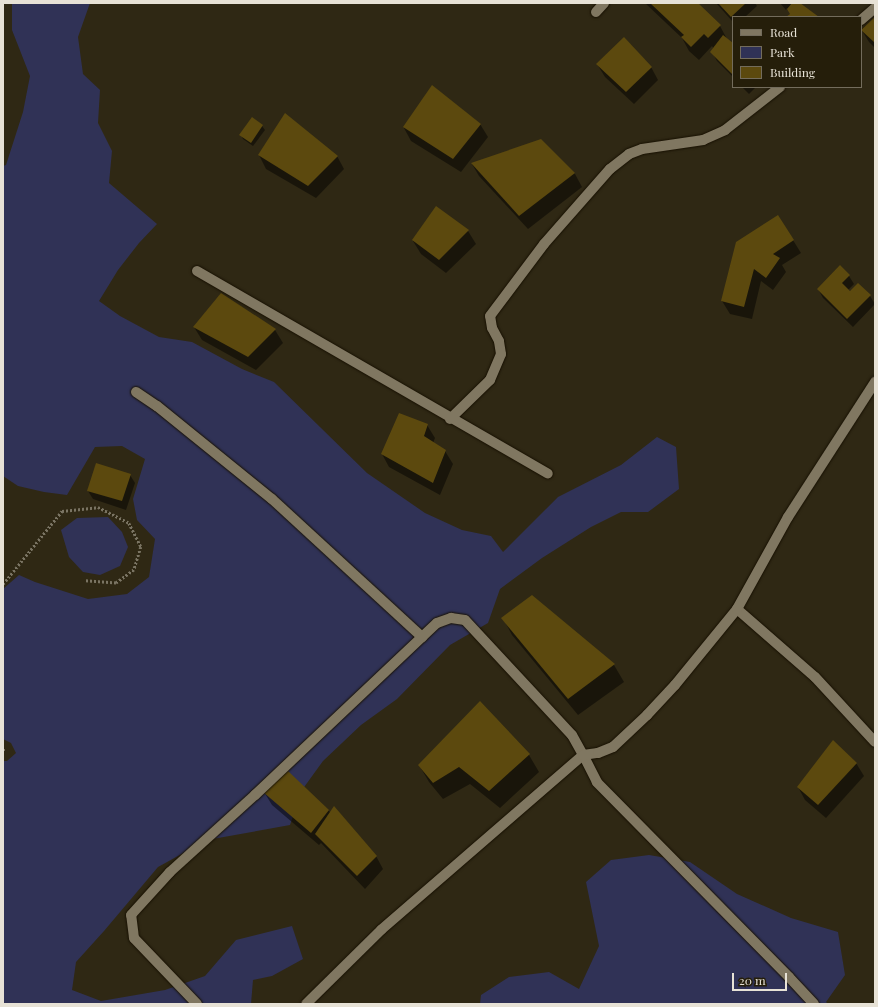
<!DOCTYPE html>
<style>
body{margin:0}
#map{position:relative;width:878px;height:1007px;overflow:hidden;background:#2f2814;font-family:"Playfair Display",serif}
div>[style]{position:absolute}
.green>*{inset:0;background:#303256}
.shadow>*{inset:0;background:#0007}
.building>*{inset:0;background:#5c490e}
.path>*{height:2.5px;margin-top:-1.25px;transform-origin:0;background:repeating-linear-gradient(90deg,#7a7463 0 2px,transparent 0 4px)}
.roads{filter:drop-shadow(0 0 1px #171001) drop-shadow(0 0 1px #171001)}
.minor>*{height:10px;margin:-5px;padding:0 5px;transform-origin:5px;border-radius:5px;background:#807761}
span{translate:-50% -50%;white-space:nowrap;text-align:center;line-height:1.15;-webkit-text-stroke:3px #251e0a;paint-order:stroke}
.frame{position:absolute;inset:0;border:4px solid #e7e2d6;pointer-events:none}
.legend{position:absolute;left:732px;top:16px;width:130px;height:72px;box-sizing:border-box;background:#251e0a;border:1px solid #736c5c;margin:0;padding:5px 7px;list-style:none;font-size:12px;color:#e7e2d6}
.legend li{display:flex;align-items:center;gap:8px;height:20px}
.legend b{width:20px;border:1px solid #736c5c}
.scale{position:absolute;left:732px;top:973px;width:55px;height:18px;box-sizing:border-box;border:2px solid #e7e2d6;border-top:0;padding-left:5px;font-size:12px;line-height:14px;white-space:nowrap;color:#e7e2d6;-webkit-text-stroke:3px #251e0a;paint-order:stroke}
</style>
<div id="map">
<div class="green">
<div style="clip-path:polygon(12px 3px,90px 3px,78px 37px,83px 74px,100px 90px,98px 123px,112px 151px,109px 183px,157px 224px,139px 243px,118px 270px,99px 301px,120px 316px,159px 337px,192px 342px,242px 369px,274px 382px,367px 473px,425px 513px,462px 530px,491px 536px,503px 552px,558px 497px,621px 465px,657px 437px,676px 447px,679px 489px,648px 512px,621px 512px,591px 527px,542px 558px,500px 589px,488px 623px,450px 645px,397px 699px,361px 725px,323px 761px,302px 790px,290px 825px,207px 840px,158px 867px,104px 931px,76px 962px,72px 990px,101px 1001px,165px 990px,205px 976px,236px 940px,292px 926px,303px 959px,272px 976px,253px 980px,251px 1004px,3px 1004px,3px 761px,7px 761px,16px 753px,11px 743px,3px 739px,3px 589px,19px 575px,35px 582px,88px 599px,127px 594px,149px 577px,155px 539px,137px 520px,133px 499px,145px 459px,122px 446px,95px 447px,67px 495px,44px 492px,18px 486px,3px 476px,3px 166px,6px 165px,23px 112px,30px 76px,12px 30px)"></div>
<div style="clip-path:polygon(108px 517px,122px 532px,128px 547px,120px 566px,100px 575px,83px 572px,69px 557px,61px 530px,77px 518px)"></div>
<div style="clip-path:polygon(649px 855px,690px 862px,737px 894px,791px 918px,838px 932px,845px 975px,826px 1002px,828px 1004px,480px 1004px,481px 995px,509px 977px,549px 972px,579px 989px,599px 946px,586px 882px,611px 860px)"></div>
</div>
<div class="shadow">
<div style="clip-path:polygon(645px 3px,696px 3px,720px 26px,727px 39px,733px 44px,733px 77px,717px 61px,712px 52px,714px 49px,712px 46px,699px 60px,689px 51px,682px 38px)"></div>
<div style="clip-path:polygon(716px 3px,755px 3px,757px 6px,745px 17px,733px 17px,733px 22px)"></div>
<div style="clip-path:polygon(780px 3px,799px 3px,817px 17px,787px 17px,791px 14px,787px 8px,786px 10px)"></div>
<div style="clip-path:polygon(875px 19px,875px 48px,869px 42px,861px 29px)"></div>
<div style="clip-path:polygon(597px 64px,651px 67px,658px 80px,634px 104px,605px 77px)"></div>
<div style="clip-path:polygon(432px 86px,480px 124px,488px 137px,461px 172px,411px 141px,404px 128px)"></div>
<div style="clip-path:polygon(742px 87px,756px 87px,749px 94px)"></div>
<div style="clip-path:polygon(262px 126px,265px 130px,253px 146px,243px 139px,241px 135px)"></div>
<div style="clip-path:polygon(540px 140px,575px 174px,582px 187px,528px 229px,479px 176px,472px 164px)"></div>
<div style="clip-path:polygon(259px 155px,337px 156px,344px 169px,316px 198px,266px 169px)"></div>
<div style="clip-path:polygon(778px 216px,801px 253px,782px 265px,786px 272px,773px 290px,761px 281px,752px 319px,730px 314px,722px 301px)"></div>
<div style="clip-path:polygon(468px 231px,476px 244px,446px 273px,421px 254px,413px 241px)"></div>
<div style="clip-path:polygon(840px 267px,849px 276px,854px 284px,848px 290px,870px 296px,875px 304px,853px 327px,823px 298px,818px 289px)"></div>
<div style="clip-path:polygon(194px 327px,275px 330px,283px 343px,256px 370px,202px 340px)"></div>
<div style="clip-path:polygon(427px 425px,435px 438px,433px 443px,445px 451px,453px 464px,440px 495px,389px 467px,382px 454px)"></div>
<div style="clip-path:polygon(130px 475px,135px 483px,126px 510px,93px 499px,88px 491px)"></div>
<div style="clip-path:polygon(532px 596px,614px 665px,624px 682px,578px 715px,512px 635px,503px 618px)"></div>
<div style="clip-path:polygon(480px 703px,529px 755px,539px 772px,500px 808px,470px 784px,443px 799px,429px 782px,419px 765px)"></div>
<div style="clip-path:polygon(856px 763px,864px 776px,826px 818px,805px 800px,798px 787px)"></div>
<div style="clip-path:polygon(288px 772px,376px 856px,383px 869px,365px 889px,321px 843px,319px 845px,272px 805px,264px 792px)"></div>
</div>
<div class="building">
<div style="clip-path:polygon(650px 3px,698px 3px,721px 25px,708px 38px,704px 34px,691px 47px,681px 37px,684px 35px)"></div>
<div style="clip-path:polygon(718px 3px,746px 3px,731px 17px)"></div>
<div style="clip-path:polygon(792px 3px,800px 3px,819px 17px,786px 17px,790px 14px,787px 9px)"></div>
<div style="clip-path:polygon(875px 17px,875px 43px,861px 30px)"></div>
<div style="clip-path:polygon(723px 35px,733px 43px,733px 75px,710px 52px)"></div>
<div style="clip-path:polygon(624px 37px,652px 67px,626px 92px,596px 64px)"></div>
<div style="clip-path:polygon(432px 85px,481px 124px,453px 159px,403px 127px)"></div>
<div style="clip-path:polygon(285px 113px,338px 156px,308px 186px,258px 155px)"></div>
<div style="clip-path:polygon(252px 117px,263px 125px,251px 143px,239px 135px)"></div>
<div style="clip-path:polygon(541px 139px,575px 173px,519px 216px,471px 163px)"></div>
<div style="clip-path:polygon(436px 206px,469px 230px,439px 260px,412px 240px)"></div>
<div style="clip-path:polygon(778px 215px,794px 240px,773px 254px,780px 258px,766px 278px,754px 269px,744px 307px,721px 301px,736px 242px)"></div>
<div style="clip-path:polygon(840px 265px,850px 275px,842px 283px,850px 291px,858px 283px,871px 295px,847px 319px,817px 289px)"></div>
<div style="clip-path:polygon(221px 293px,276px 329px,248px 357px,193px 327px)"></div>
<div style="clip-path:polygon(399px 413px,428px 424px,424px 436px,446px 450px,433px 483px,381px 454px)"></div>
<div style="clip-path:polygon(96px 463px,131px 474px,122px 501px,87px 491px)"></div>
<div style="clip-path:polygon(532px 595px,615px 664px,568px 699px,501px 618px)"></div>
<div style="clip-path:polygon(480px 701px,530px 754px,489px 791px,459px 767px,433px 783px,418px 765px)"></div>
<div style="clip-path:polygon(833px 740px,857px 763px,818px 805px,797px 787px)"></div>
<div style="clip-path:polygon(288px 771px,329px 810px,311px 833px,263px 792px)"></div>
<div style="clip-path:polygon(334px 806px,377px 856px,357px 876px,315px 834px)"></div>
</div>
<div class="path">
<div style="left:3px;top:584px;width:94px;rotate:-51.1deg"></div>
<div style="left:62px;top:511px;width:36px;rotate:-6deg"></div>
<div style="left:98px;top:507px;width:35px;rotate:27deg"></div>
<div style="left:129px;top:523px;width:27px;rotate:63deg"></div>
<div style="left:141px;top:547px;width:24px;rotate:107deg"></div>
<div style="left:134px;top:570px;width:22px;rotate:144deg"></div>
<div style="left:116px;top:583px;width:31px;rotate:-176deg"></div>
<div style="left:3px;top:750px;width:4px"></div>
</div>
<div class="roads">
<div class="minor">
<div style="left:596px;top:12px;width:12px;rotate:-48deg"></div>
<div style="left:861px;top:20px;width:18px;rotate:-41deg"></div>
<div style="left:197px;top:271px;width:405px;rotate:30deg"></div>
<div style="left:136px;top:392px;width:25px;rotate:34deg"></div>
<div style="left:157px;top:406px;width:148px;rotate:39deg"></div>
<div style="left:272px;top:499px;width:204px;rotate:42.6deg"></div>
<div style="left:450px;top:419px;width:56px;rotate:-44.3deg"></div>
<div style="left:490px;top:380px;width:28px;rotate:-67deg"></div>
<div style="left:501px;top:354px;width:13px;rotate:-99deg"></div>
<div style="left:499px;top:341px;width:15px;rotate:-118deg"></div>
<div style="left:492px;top:328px;width:12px;rotate:-99deg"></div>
<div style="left:490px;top:316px;width:90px;rotate:-53.1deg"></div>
<div style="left:544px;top:244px;width:100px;rotate:-48.7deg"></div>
<div style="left:610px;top:169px;width:24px;rotate:-38deg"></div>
<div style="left:629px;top:154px;width:14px;rotate:-21deg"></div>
<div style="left:642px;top:149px;width:62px;rotate:-8.4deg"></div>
<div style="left:703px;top:140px;width:24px;rotate:-24deg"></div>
<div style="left:725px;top:130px;width:70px;rotate:-38deg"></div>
<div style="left:737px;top:609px;width:103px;rotate:41.1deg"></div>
<div style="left:815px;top:677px;width:88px;rotate:47.3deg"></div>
<div style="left:197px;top:1004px;width:91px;rotate:-133.7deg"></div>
<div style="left:134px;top:938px;width:23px;rotate:-97deg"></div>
<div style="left:131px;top:915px;width:58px;rotate:-47.8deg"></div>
<div style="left:170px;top:872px;width:115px;rotate:-42.2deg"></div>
<div style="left:255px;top:795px;width:250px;rotate:-43.4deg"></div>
<div style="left:437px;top:623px;width:15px;rotate:-20deg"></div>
<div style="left:451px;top:618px;width:14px;rotate:8deg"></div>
<div style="left:465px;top:620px;width:157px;rotate:47.1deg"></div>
<div style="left:572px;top:735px;width:23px;rotate:61deg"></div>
<div style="left:583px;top:755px;width:267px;rotate:139.1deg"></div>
<div style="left:381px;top:930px;width:105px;rotate:135.4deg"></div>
<div style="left:814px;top:1004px;width:37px;rotate:-133deg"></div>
<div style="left:789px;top:977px;width:274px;rotate:-134.6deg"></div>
<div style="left:597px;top:782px;width:30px;rotate:-117deg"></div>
<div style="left:583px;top:755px;width:15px;rotate:-8deg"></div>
<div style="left:598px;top:753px;width:16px;rotate:-22deg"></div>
<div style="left:613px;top:747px;width:47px;rotate:-43.3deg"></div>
<div style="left:647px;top:715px;width:41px;rotate:-47deg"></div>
<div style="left:675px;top:685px;width:98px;rotate:-50.8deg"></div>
<div style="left:737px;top:609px;width:105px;rotate:-61deg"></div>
<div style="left:788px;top:517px;width:161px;rotate:-57.2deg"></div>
</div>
</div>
<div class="frame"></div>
<ul class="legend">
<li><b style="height:5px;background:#807761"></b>Road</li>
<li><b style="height:11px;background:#303256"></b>Park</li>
<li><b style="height:11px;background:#5c490e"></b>Building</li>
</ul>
<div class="scale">20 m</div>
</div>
